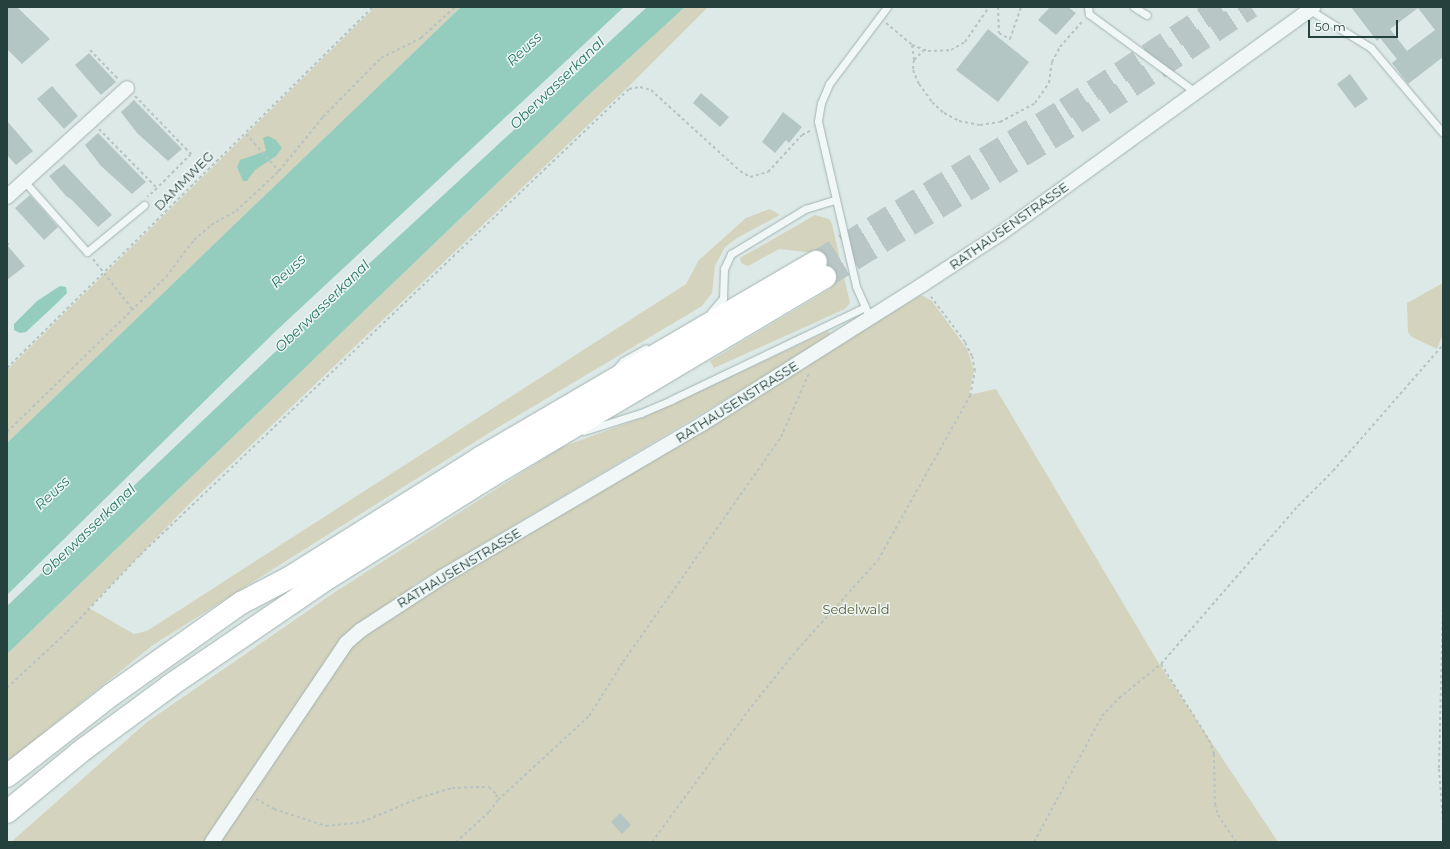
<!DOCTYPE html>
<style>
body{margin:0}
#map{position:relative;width:1450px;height:849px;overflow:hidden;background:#dde9e7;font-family:Montserrat,sans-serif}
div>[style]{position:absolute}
.green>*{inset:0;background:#d4d3bd}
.water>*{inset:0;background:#94cdbe}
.building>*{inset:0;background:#b4c6c3}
.highway-tunnel>*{height:22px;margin-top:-11px;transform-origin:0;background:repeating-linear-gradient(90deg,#b8c7c5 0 22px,transparent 0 33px)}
.path>*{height:2px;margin-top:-1px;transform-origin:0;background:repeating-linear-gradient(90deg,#b7c4c2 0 3px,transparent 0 6px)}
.roads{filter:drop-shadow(0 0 1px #a2b3b1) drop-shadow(0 0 1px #a2b3b1)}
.lane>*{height:7px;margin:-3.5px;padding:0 3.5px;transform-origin:3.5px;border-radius:3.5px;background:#f0f7f6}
.street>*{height:14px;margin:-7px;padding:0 7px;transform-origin:7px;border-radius:7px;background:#f0f7f6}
.highway>*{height:22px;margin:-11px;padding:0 11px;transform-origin:11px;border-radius:11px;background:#fff}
span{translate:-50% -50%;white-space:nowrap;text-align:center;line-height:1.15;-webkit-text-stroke:3px #edf6f4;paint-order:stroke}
.street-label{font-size:13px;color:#25413d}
.park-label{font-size:13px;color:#5d5e31}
.water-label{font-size:14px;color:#2b7967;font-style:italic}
.frame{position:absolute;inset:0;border:8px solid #25413d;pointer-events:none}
.scale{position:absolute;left:1308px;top:20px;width:90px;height:18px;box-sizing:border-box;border:2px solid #25413d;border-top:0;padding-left:5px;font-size:12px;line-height:14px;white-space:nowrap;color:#25413d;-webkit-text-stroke:3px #edf6f4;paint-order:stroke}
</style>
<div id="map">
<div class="green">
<div style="clip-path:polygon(375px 7px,461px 7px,7px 443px,7px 370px)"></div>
<div style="clip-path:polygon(685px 7px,708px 7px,628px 87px,190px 503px,89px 608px,134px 634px,147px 631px,686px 284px,699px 260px,746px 218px,770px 209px,780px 215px,737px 238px,725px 247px,715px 266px,712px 293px,702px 306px,497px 428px,153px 645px,7px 762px,7px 654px,593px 91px)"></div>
<div style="clip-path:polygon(815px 215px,829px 219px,832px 224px,850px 303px,845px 309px,714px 368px,710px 361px,830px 289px,832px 286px,815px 253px,779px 249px,748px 266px,741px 263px,740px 258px)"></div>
<div style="clip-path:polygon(1443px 283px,1443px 334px,1437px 349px,1412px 337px,1408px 332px,1407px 303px)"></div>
<div style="clip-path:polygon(921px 295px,932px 301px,967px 349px,974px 370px,969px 395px,996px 389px,1158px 662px,1278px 842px,11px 842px,147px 722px,335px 592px,562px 447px,644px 417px,828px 331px,832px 336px,412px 586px,420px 599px)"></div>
</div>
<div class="water">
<div style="clip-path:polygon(461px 7px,624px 7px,277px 330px,7px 595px,7px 443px)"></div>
<div style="clip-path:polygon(647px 7px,685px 7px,593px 91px,7px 654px,7px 606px,333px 297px)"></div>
<div style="clip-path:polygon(268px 136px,276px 140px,282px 148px,276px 156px,255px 170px,247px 181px,243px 181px,237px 167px,240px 160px,266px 151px,263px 138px)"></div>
<div style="clip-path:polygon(60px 286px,66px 287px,67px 293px,56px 304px,26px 332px,20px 333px,14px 330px,14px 324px,37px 301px)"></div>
</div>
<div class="building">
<div style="clip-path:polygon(7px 7px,17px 7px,50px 39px,22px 64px,7px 49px)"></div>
<div style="clip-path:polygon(1050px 7px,1068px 7px,1076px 13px,1056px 35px,1038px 20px)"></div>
<div style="clip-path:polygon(evenodd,1351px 7px,1443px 7px,1443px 57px,1408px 84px,1392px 63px,1397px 59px,1380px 38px,1377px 41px,1351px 7px,1418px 8px,1435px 30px,1407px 51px,1390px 29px,1418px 8px)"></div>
<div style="clip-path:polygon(988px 29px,1029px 62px,998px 102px,956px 70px)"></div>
<div style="clip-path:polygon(89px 53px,116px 82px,101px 95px,75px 65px)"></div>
<div style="clip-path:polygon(1350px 74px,1368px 99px,1355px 108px,1337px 84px)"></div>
<div style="clip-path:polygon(52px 86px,78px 116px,64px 129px,37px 99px)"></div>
<div style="clip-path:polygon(701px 93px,729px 117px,720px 127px,693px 103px)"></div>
<div style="clip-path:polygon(134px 100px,182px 149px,168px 161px,137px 133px,121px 112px)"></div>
<div style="clip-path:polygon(783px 112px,802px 127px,789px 143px,786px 140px,775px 153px,762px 142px)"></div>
<div style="clip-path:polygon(7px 121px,33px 151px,16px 165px,7px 155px)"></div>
<div style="clip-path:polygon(98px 133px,146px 182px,132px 194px,101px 166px,85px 145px)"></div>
<div style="clip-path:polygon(64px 164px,112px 215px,98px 227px,72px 200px,66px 196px,49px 176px)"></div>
<div style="clip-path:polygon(30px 195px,58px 227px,44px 240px,15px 208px)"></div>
<div style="clip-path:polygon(7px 245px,25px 266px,7px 280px)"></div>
<div style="clip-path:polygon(620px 813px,631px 825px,622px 834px,611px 822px)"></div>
</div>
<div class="highway-tunnel">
<div style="left:816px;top:262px;width:292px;rotate:-31.6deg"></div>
<div style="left:1065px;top:109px;width:186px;rotate:-33.3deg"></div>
<div style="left:825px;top:277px;width:294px;rotate:-31.5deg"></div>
<div style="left:1076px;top:123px;width:210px;rotate:-33.5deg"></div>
</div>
<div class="path">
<div style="left:998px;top:7px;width:26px;rotate:88deg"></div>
<div style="left:999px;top:33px;width:13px;rotate:29deg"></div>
<div style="left:1010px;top:39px;width:34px;rotate:-71deg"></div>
<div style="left:886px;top:23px;width:34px;rotate:40deg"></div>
<div style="left:912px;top:45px;width:17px;rotate:21deg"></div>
<div style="left:928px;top:51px;width:23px;rotate:-2deg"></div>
<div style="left:951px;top:50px;width:16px;rotate:-30deg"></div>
<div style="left:965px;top:42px;width:42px;rotate:-55.6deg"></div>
<div style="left:912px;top:45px;width:15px;rotate:82deg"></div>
<div style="left:914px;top:60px;width:14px;rotate:-45deg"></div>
<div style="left:90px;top:50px;width:40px;rotate:46deg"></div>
<div style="left:914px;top:60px;width:10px;rotate:96deg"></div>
<div style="left:913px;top:70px;width:15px;rotate:67deg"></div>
<div style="left:919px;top:84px;width:22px;rotate:54deg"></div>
<div style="left:932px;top:102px;width:16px;rotate:43deg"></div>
<div style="left:944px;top:113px;width:17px;rotate:28deg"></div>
<div style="left:959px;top:121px;width:21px;rotate:11deg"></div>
<div style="left:980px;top:125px;width:20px;rotate:-9deg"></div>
<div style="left:1000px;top:122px;width:40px;rotate:-28deg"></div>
<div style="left:1035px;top:103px;width:24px;rotate:-55deg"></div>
<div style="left:1049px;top:83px;width:21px;rotate:-82deg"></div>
<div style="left:1052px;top:62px;width:17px;rotate:-62deg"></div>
<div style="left:1060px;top:47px;width:35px;rotate:-49deg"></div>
<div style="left:135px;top:96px;width:81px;rotate:46deg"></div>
<div style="left:191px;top:154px;width:48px;rotate:135deg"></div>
<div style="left:99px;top:129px;width:83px;rotate:45.5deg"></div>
<div style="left:157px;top:188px;width:13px;rotate:138deg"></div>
<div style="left:246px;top:134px;width:50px;rotate:48.3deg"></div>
<div style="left:7px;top:244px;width:2px"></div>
<div style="left:93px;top:259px;width:63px;rotate:52deg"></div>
<div style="left:7px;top:368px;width:514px;rotate:-44.61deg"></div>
<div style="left:7px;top:432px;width:222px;rotate:-44.3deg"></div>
<div style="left:166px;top:277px;width:46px;rotate:-52.9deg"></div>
<div style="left:194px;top:240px;width:23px;rotate:-41deg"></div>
<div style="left:211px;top:225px;width:29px;rotate:-29deg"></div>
<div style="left:236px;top:211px;width:59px;rotate:-42.9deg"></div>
<div style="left:279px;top:171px;width:70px;rotate:-50.8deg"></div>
<div style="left:323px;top:117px;width:83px;rotate:-45.5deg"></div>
<div style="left:381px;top:58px;width:45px;rotate:-26.6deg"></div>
<div style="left:421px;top:38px;width:46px;rotate:-42.4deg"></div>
<div style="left:1443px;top:603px;width:166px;rotate:91.4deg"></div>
<div style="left:1439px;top:769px;width:53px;rotate:85.7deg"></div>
<div style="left:1161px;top:664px;width:90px;rotate:57.7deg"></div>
<div style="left:1209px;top:740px;width:15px;rotate:70deg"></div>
<div style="left:1214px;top:754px;width:50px;rotate:88.9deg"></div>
<div style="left:1215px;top:804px;width:11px;rotate:75deg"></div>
<div style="left:1218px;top:815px;width:32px;rotate:56deg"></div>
<div style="left:7px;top:688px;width:82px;rotate:-43deg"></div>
<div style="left:67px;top:632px;width:106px;rotate:-46.5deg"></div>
<div style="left:140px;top:555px;width:675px;rotate:-43.62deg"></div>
<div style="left:629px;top:89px;width:11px;rotate:-10deg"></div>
<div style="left:640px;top:87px;width:11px;rotate:15deg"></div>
<div style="left:651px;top:90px;width:120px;rotate:42.3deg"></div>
<div style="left:740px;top:171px;width:12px;rotate:31deg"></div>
<div style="left:750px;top:177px;width:19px;rotate:-16deg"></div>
<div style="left:768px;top:172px;width:50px;rotate:-47.4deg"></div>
<div style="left:802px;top:135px;width:9px;rotate:-27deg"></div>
<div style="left:256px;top:799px;width:21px;rotate:29deg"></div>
<div style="left:274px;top:809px;width:55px;rotate:18.1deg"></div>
<div style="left:326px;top:826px;width:36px;rotate:-6deg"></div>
<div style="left:362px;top:822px;width:62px;rotate:-22.8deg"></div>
<div style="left:419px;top:798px;width:34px;rotate:-17deg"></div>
<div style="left:452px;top:788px;width:37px;rotate:-2deg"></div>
<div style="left:489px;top:787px;width:10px;rotate:45deg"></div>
<div style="left:496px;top:794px;width:6px;rotate:72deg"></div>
<div style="left:498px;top:800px;width:15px;rotate:127deg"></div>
<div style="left:489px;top:812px;width:45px;rotate:137.7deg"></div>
<div style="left:498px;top:800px;width:124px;rotate:-42.7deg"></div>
<div style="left:589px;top:716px;width:64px;rotate:-57.8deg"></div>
<div style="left:623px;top:662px;width:275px;rotate:-54.9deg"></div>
<div style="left:781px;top:437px;width:72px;rotate:-66.3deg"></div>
<div style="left:652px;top:842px;width:174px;rotate:-53.7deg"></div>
<div style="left:755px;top:702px;width:67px;rotate:-51.1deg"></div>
<div style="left:797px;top:650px;width:121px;rotate:-48deg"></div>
<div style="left:878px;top:560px;width:188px;rotate:-60.7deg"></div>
<div style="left:970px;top:396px;width:25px;rotate:-79deg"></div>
<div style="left:975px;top:371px;width:15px;rotate:-101deg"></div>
<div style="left:972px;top:356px;width:16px;rotate:-117deg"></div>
<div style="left:965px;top:342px;width:60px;rotate:-126.9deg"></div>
<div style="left:1034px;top:842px;width:143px;rotate:-61.6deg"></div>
<div style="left:1102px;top:716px;width:25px;rotate:-47deg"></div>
<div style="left:1119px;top:698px;width:54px;rotate:-39deg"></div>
<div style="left:1161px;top:664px;width:209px;rotate:-49.1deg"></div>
<div style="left:1298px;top:506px;width:49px;rotate:-45deg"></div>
<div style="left:1333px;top:471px;width:167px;rotate:-48.9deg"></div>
</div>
<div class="roads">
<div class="lane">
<div style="left:1088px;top:7px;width:7px;rotate:82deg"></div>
<div style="left:1089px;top:14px;width:132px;rotate:36.3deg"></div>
<div style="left:1134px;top:7px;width:15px;rotate:32deg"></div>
<div style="left:1310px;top:10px;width:72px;rotate:31.9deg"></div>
<div style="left:1371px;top:48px;width:111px;rotate:49.7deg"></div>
<div style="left:24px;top:181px;width:95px;rotate:48.4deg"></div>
<div style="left:87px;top:252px;width:74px;rotate:-39.5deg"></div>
<div style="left:867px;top:311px;width:27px;rotate:-114deg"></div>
<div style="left:856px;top:286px;width:169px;rotate:-103deg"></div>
<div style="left:818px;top:121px;width:18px;rotate:-81deg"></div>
<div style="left:821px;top:103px;width:21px;rotate:-67deg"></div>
<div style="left:829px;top:84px;width:96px;rotate:-53deg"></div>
<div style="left:711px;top:312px;width:18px;rotate:-49deg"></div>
<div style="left:723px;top:298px;width:29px;rotate:-88deg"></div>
<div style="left:724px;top:269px;width:17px;rotate:-65deg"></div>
<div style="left:731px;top:254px;width:87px;rotate:-31.3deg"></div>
<div style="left:805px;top:209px;width:31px;rotate:-17deg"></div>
<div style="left:617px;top:368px;width:9px;rotate:-49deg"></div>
<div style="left:623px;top:361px;width:26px;rotate:-29deg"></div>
<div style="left:584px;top:431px;width:60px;rotate:-17.5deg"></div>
<div style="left:641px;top:413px;width:33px;rotate:-23deg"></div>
<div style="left:671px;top:400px;width:215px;rotate:-25.6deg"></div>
</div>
<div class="street">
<div style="left:7px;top:197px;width:162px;rotate:-42.2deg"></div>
<div style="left:212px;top:842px;width:240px;rotate:-56deg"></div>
<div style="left:346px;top:643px;width:20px;rotate:-41deg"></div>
<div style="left:361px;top:630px;width:97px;rotate:-33.2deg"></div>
<div style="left:442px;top:577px;width:302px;rotate:-30.5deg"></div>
<div style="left:702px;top:424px;width:260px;rotate:-32.3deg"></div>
<div style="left:922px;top:285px;width:93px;rotate:-33.2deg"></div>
<div style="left:1000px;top:234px;width:387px;rotate:-35.9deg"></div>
</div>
<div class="highway">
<div style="left:7px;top:776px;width:132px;rotate:-37.9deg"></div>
<div style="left:111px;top:695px;width:159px;rotate:-35.3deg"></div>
<div style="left:241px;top:603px;width:54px;rotate:-27.5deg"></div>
<div style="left:289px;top:578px;width:226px;rotate:-32.1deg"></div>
<div style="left:480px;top:458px;width:389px;rotate:-30.3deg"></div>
<div style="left:7px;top:812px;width:99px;rotate:-39.3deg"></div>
<div style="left:84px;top:749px;width:108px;rotate:-36.3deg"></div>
<div style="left:171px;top:685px;width:194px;rotate:-34.3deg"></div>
<div style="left:331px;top:576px;width:189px;rotate:-32deg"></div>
<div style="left:491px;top:476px;width:389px;rotate:-30.8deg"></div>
</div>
</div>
<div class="street-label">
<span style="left:184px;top:181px;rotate:-45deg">DAMMWEG</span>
<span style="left:1009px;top:226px;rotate:-35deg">RATHAUSENSTRASSE</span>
<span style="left:737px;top:402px;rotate:-32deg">RATHAUSENSTRASSE</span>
<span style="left:459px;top:568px;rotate:-31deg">RATHAUSENSTRASSE</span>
</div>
<div class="park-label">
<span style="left:856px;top:609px">Sedelwald</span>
</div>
<div class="water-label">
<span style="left:524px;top:49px;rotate:-43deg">Reuss</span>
<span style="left:557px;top:83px;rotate:-44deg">Oberwasserkanal</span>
<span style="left:288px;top:271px;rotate:-43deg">Reuss</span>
<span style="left:322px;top:306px;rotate:-44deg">Oberwasserkanal</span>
<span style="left:52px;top:493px;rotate:-43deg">Reuss</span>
<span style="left:88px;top:530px;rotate:-44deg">Oberwasserkanal</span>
</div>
<div class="frame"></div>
<div class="scale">50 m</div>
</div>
